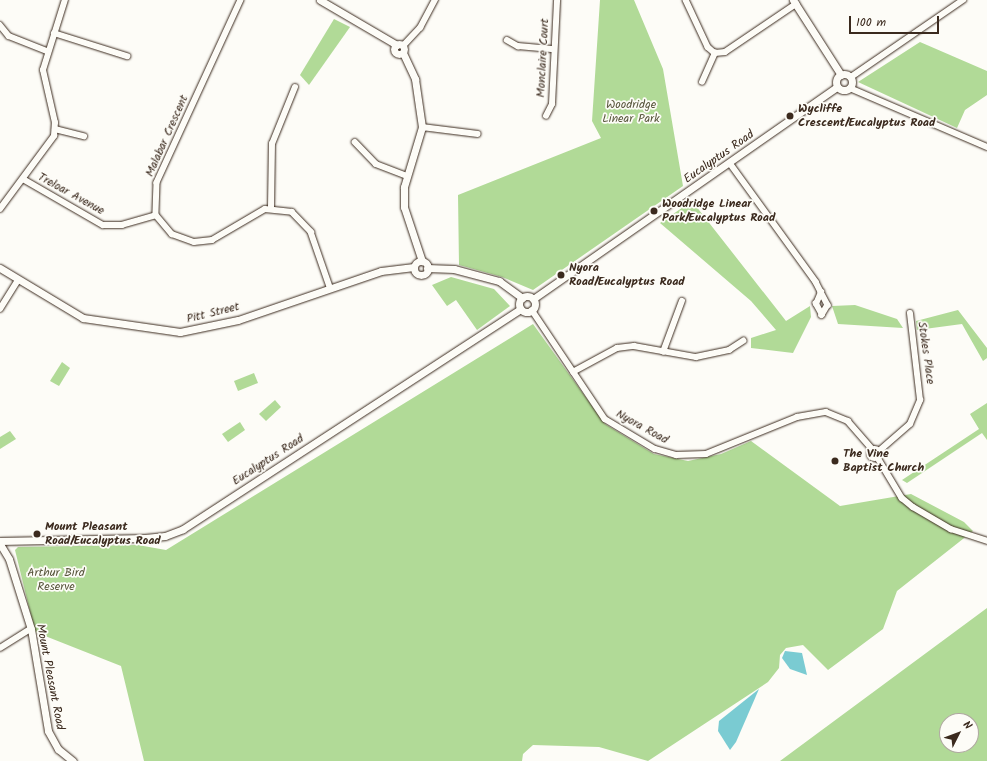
<!DOCTYPE html>
<style>
body{margin:0}
#map{position:relative;width:987px;height:761px;overflow:hidden;background:#fdfcf7;font-family:Kalam,sans-serif}
div>[style]{position:absolute}
.green>*{inset:0;background:#b1da97}
.water>*{inset:0;background:#7acbd2}
.roads{filter:drop-shadow(0 0 1px #3b2a1e) drop-shadow(0 0 1px #3b2a1e)}
.minor>*{height:5.5px;margin:-2.75px;padding:0 2.75px;transform-origin:2.75px;border-radius:2.75px;background:#fdfcf7}
.minor>.ring{margin:-2.75px;padding:0;box-sizing:content-box;background:none;border:5.5px solid #fdfcf7;border-radius:50%}
.tertiary>*{height:7px;margin:-3.5px;padding:0 3.5px;transform-origin:3.5px;border-radius:3.5px;background:#fdfcf7}
.tertiary>.ring{margin:-3.5px;padding:0;box-sizing:content-box;background:none;border:7px solid #fdfcf7;border-radius:50%}
.dots>*{width:11px;height:11px;translate:-50% -50%;box-sizing:border-box;border:2px solid #fdfcf7;border-radius:50%}
span{translate:-50% -50%;white-space:nowrap;text-align:center;line-height:1.15;-webkit-text-stroke:3.5px #fdfcf7;paint-order:stroke}
.street-label{font-size:12px;color:#3b2a1e}
.park-label{font-size:12px;color:#58563c}
.poi-label{font-size:12px;color:#3b2a1e;font-weight:700}
.left{translate:0 -50%;text-align:left}
.north{position:absolute;left:939px;top:713px;width:40px;height:40px;box-sizing:border-box;background:#fdfcf7;border:1px solid #afa8a0;border-radius:50%;rotate:48deg;font-size:11px;font-weight:700;line-height:16px;text-align:center;color:#3b2a1e}
.north::after{content:'';display:block;margin:auto;width:14px;height:18px;background:#3b2a1e;clip-path:polygon(50% 0,100% 100%,50% 72%,0 100%)}
.scale{position:absolute;left:849px;top:16px;width:90px;height:18px;box-sizing:border-box;border:2px solid #3b2a1e;border-top:0;padding-left:5px;font-size:12px;line-height:14px;white-space:nowrap;color:#3b2a1e;-webkit-text-stroke:3px #fdfcf7;paint-order:stroke}
</style>
<div id="map">
<div class="green">
<div style="clip-path:polygon(600px 0,634px 0,663px 69px,683px 186px,533px 290px,502px 277px,459px 265px,458px 195px,601px 138px,592px 121px)"></div>
<div style="clip-path:polygon(334px 19px,350px 27px,309px 85px,300px 75px)"></div>
<div style="clip-path:polygon(920px 42px,987px 71px,987px 95px,965px 110px,957px 128px,858px 82px)"></div>
<div style="clip-path:polygon(692px 201px,786px 321px,810px 306px,811px 317px,793px 353px,751px 348px,751px 338px,776px 330px,751px 301px,660px 223px)"></div>
<div style="clip-path:polygon(451px 277px,494px 289px,510px 306px,477px 330px,456px 300px,447px 306px,432px 285px)"></div>
<div style="clip-path:polygon(855px 305px,897px 319px,903px 328px,838px 324px,832px 306px)"></div>
<div style="clip-path:polygon(958px 310px,987px 348px,987px 358px,983px 361px,962px 324px,917px 330px,916px 321px)"></div>
<div style="clip-path:polygon(533px 324px,605px 424px,654px 454px,688px 461px,721px 454px,751px 441px,840px 506px,911px 494px,964px 522px,973px 531px,897px 591px,883px 629px,828px 670px,803px 645px,786px 648px,780px 655px,779px 668px,768px 682px,648px 761px,599px 747px,533px 745px,523px 754px,522px 761px,144px 761px,121px 666px,35px 632px,15px 550px,18px 547px,138px 545px,166px 550px)"></div>
<div style="clip-path:polygon(62px 362px,70px 368px,59px 386px,50px 381px)"></div>
<div style="clip-path:polygon(254px 373px,258px 383px,238px 391px,234px 381px)"></div>
<div style="clip-path:polygon(275px 400px,281px 407px,266px 421px,259px 414px)"></div>
<div style="clip-path:polygon(987px 403px,987px 440px,982px 433px,907px 483px,902px 480px,979px 429px,970px 414px)"></div>
<div style="clip-path:polygon(240px 422px,245px 430px,228px 442px,222px 434px)"></div>
<div style="clip-path:polygon(10px 431px,16px 439px,0 449px,0 437px)"></div>
<div style="clip-path:polygon(evenodd,987px 608px,987px 761px,780px 761px,987px 608px,947px 721px,971px 721px,971px 745px,947px 745px,947px 721px)"></div>
</div>
<div class="water">
<div style="clip-path:polygon(785px 651px,802px 653px,807px 675px,790px 669px,782px 658px)"></div>
<div style="clip-path:polygon(759px 689px,736px 742px,730px 750px,718px 731px,719px 721px)"></div>
</div>
<div class="roads">
<div class="minor">
<div style="left:241px;top:0;width:201px;rotate:114.7deg"></div>
<div style="left:157px;top:183px;width:32px;rotate:92deg"></div>
<div style="left:156px;top:215px;width:25px;rotate:50deg"></div>
<div style="left:172px;top:234px;width:23px;rotate:20deg"></div>
<div style="left:194px;top:242px;width:18px;rotate:-6deg"></div>
<div style="left:212px;top:240px;width:61px;rotate:-30.3deg"></div>
<div style="left:265px;top:209px;width:27px;rotate:6deg"></div>
<div style="left:292px;top:212px;width:28px;rotate:46deg"></div>
<div style="left:311px;top:232px;width:58px;rotate:70.9deg"></div>
<div style="left:686px;top:0;width:52px;rotate:64.9deg"></div>
<div style="left:708px;top:47px;width:9px;rotate:41deg"></div>
<div style="left:715px;top:53px;width:10px;rotate:-6deg"></div>
<div style="left:725px;top:52px;width:86px;rotate:-34.1deg"></div>
<div style="left:0;top:25px;width:14px;rotate:51deg"></div>
<div style="left:9px;top:36px;width:41px;rotate:21.5deg"></div>
<div style="left:54px;top:33px;width:77px;rotate:17.5deg"></div>
<div style="left:507px;top:40px;width:13px;rotate:29deg"></div>
<div style="left:518px;top:46px;width:36px;rotate:5deg"></div>
<div style="left:403px;top:46px;width:25px;rotate:-47deg"></div>
<div style="left:420px;top:28px;width:32px;rotate:-62deg"></div>
<div style="left:851px;top:77px;width:136px;rotate:-34.5deg"></div>
<div style="left:702px;top:82px;width:32px;rotate:-66deg"></div>
<div style="left:850px;top:88px;width:149px;rotate:23.3deg"></div>
<div style="left:546px;top:116px;width:13px;rotate:-63deg"></div>
<div style="left:552px;top:104px;width:104px;rotate:-87.2deg"></div>
<div style="left:422px;top:127px;width:56px;rotate:7.1deg"></div>
<div style="left:55px;top:129px;width:30px;rotate:14deg"></div>
<div style="left:355px;top:142px;width:30px;rotate:46deg"></div>
<div style="left:376px;top:164px;width:33px;rotate:21deg"></div>
<div style="left:730px;top:163px;width:147px;rotate:54.1deg"></div>
<div style="left:816px;top:282px;width:11px;rotate:63deg"></div>
<div style="left:821px;top:292px;width:15px;rotate:62deg"></div>
<div style="left:828px;top:305px;width:12px;rotate:121deg"></div>
<div style="left:822px;top:315px;width:13px;rotate:-119deg"></div>
<div style="left:816px;top:304px;width:13px;rotate:-67deg"></div>
<div style="left:23px;top:179px;width:92px;rotate:29.9deg"></div>
<div style="left:103px;top:225px;width:19px"></div>
<div style="left:122px;top:225px;width:35px;rotate:-16deg"></div>
<div style="left:271px;top:207px;width:63px;rotate:-89.1deg"></div>
<div style="left:272px;top:144px;width:61px;rotate:-68deg"></div>
<div style="left:0;top:209px;width:91px;rotate:-53.5deg"></div>
<div style="left:54px;top:136px;width:13px;rotate:-86deg"></div>
<div style="left:55px;top:123px;width:54px;rotate:-102.8deg"></div>
<div style="left:43px;top:70px;width:73px;rotate:-72.6deg"></div>
<div style="left:0;top:309px;width:34px;rotate:-58deg"></div>
<div style="left:532px;top:310px;width:131px;rotate:56.2deg"></div>
<div style="left:605px;top:419px;width:58px;rotate:31deg"></div>
<div style="left:655px;top:449px;width:22px;rotate:16deg"></div>
<div style="left:676px;top:455px;width:30px;rotate:-2deg"></div>
<div style="left:706px;top:454px;width:98px;rotate:-22.1deg"></div>
<div style="left:797px;top:417px;width:29px;rotate:-10deg"></div>
<div style="left:826px;top:412px;width:24px;rotate:22deg"></div>
<div style="left:848px;top:421px;width:37px;rotate:49deg"></div>
<div style="left:663px;top:352px;width:54px;rotate:-69.6deg"></div>
<div style="left:573px;top:372px;width:50px;rotate:-28.6deg"></div>
<div style="left:617px;top:348px;width:17px;rotate:-7deg"></div>
<div style="left:634px;top:346px;width:63px;rotate:10.1deg"></div>
<div style="left:696px;top:357px;width:34px;rotate:-12deg"></div>
<div style="left:729px;top:350px;width:17px;rotate:-33deg"></div>
<div class="ring" style="left:870px;top:449px;width:4.5px;height:4.5px"></div>
<div style="left:879px;top:451px;width:41px;rotate:-41.1deg"></div>
<div style="left:910px;top:424px;width:26px;rotate:-67deg"></div>
<div style="left:920px;top:400px;width:87px;rotate:-96.6deg"></div>
<div style="left:878px;top:458px;width:47px;rotate:59deg"></div>
<div style="left:902px;top:498px;width:14px;rotate:39deg"></div>
<div style="left:913px;top:507px;width:44px;rotate:30.1deg"></div>
<div style="left:951px;top:529px;width:38px;rotate:18deg"></div>
<div style="left:0;top:648px;width:36px;rotate:-32deg"></div>
</div>
<div class="tertiary">
<div style="left:320px;top:0;width:89px;rotate:30.3deg"></div>
<div style="left:793px;top:0;width:89px;rotate:57.4deg"></div>
<div class="ring" style="left:394px;top:44px;width:3px;height:3px"></div>
<div style="left:403px;top:53px;width:29px;rotate:65deg"></div>
<div style="left:415px;top:79px;width:49px;rotate:81.7deg"></div>
<div style="left:422px;top:127px;width:63px;rotate:106.7deg"></div>
<div style="left:404px;top:187px;width:20px;rotate:90deg"></div>
<div style="left:404px;top:207px;width:57px;rotate:71.6deg"></div>
<div class="ring" style="left:836px;top:74px;width:9px;height:9px"></div>
<div class="ring" style="left:414px;top:261px;width:7px;height:7px"></div>
<div style="left:0;top:268px;width:97px;rotate:31.1deg"></div>
<div style="left:83px;top:318px;width:98px;rotate:8.2deg"></div>
<div style="left:180px;top:332px;width:59px;rotate:-11.7deg"></div>
<div style="left:238px;top:320px;width:151px;rotate:-18.9deg"></div>
<div style="left:381px;top:271px;width:33px;rotate:-7deg"></div>
<div style="left:427px;top:268px;width:27px;rotate:2deg"></div>
<div style="left:454px;top:269px;width:47px;rotate:14.9deg"></div>
<div style="left:499px;top:281px;width:29px;rotate:36deg"></div>
<div class="ring" style="left:519px;top:296px;width:9px;height:9px"></div>
<div style="left:533px;top:299px;width:371px;rotate:-34.9deg"></div>
<div style="left:0;top:541px;width:145px;rotate:-1.2deg"></div>
<div style="left:145px;top:538px;width:20px;rotate:-6deg"></div>
<div style="left:165px;top:536px;width:19px;rotate:-21deg"></div>
<div style="left:183px;top:529px;width:403px;rotate:-33.1deg"></div>
<div style="left:0;top:544px;width:17px;rotate:59deg"></div>
<div style="left:9px;top:559px;width:73px;rotate:72.6deg"></div>
<div style="left:31px;top:629px;width:103px;rotate:80.5deg"></div>
<div style="left:48px;top:731px;width:21px;rotate:61deg"></div>
<div style="left:58px;top:749px;width:19px;rotate:39deg"></div>
</div>
</div>
<div class="dots">
<div style="left:790px;top:116px;background:#3b2a1e"></div>
<div style="left:654px;top:211px;background:#3b2a1e"></div>
<div style="left:561px;top:275px;background:#3b2a1e"></div>
<div style="left:835px;top:461px;background:#3b2a1e"></div>
<div style="left:37px;top:534px;background:#3b2a1e"></div>
</div>
<div class="street-label">
<span style="left:543px;top:58px;rotate:-87deg">Monclaire Court</span>
<span style="left:167px;top:136px;rotate:-66deg">Malabar Crescent</span>
<span style="left:719px;top:157px;rotate:-35deg">Eucalyptus Road</span>
<span style="left:71px;top:194px;rotate:29deg">Treloar Avenue</span>
<span style="left:213px;top:313px;rotate:-14deg">Pitt Street</span>
<span style="left:926px;top:353px;rotate:82deg">Stokes Place</span>
<span style="left:642px;top:427px;rotate:29deg">Nyora Road</span>
<span style="left:268px;top:460px;rotate:-33deg">Eucalyptus Road</span>
<span style="left:50px;top:677px;rotate:79deg">Mount Pleasant Road</span>
</div>
<div class="park-label">
<span style="left:631px;top:112px">Woodridge<br>Linear Park</span>
<span style="left:56px;top:580px">Arthur Bird<br>Reserve</span>
</div>
<div class="poi-label">
<span class="left" style="left:798px;top:116px">Wycliffe<br>Crescent/Eucalyptus Road</span>
<span class="left" style="left:662px;top:211px">Woodridge Linear<br>Park/Eucalyptus Road</span>
<span class="left" style="left:569px;top:275px">Nyora<br>Road/Eucalyptus Road</span>
<span class="left" style="left:843px;top:461px">The Vine<br>Baptist Church</span>
<span class="left" style="left:45px;top:534px">Mount Pleasant<br>Road/Eucalyptus Road</span>
</div>
<div class="north">N</div>
<div class="scale">100 m</div>
</div>
